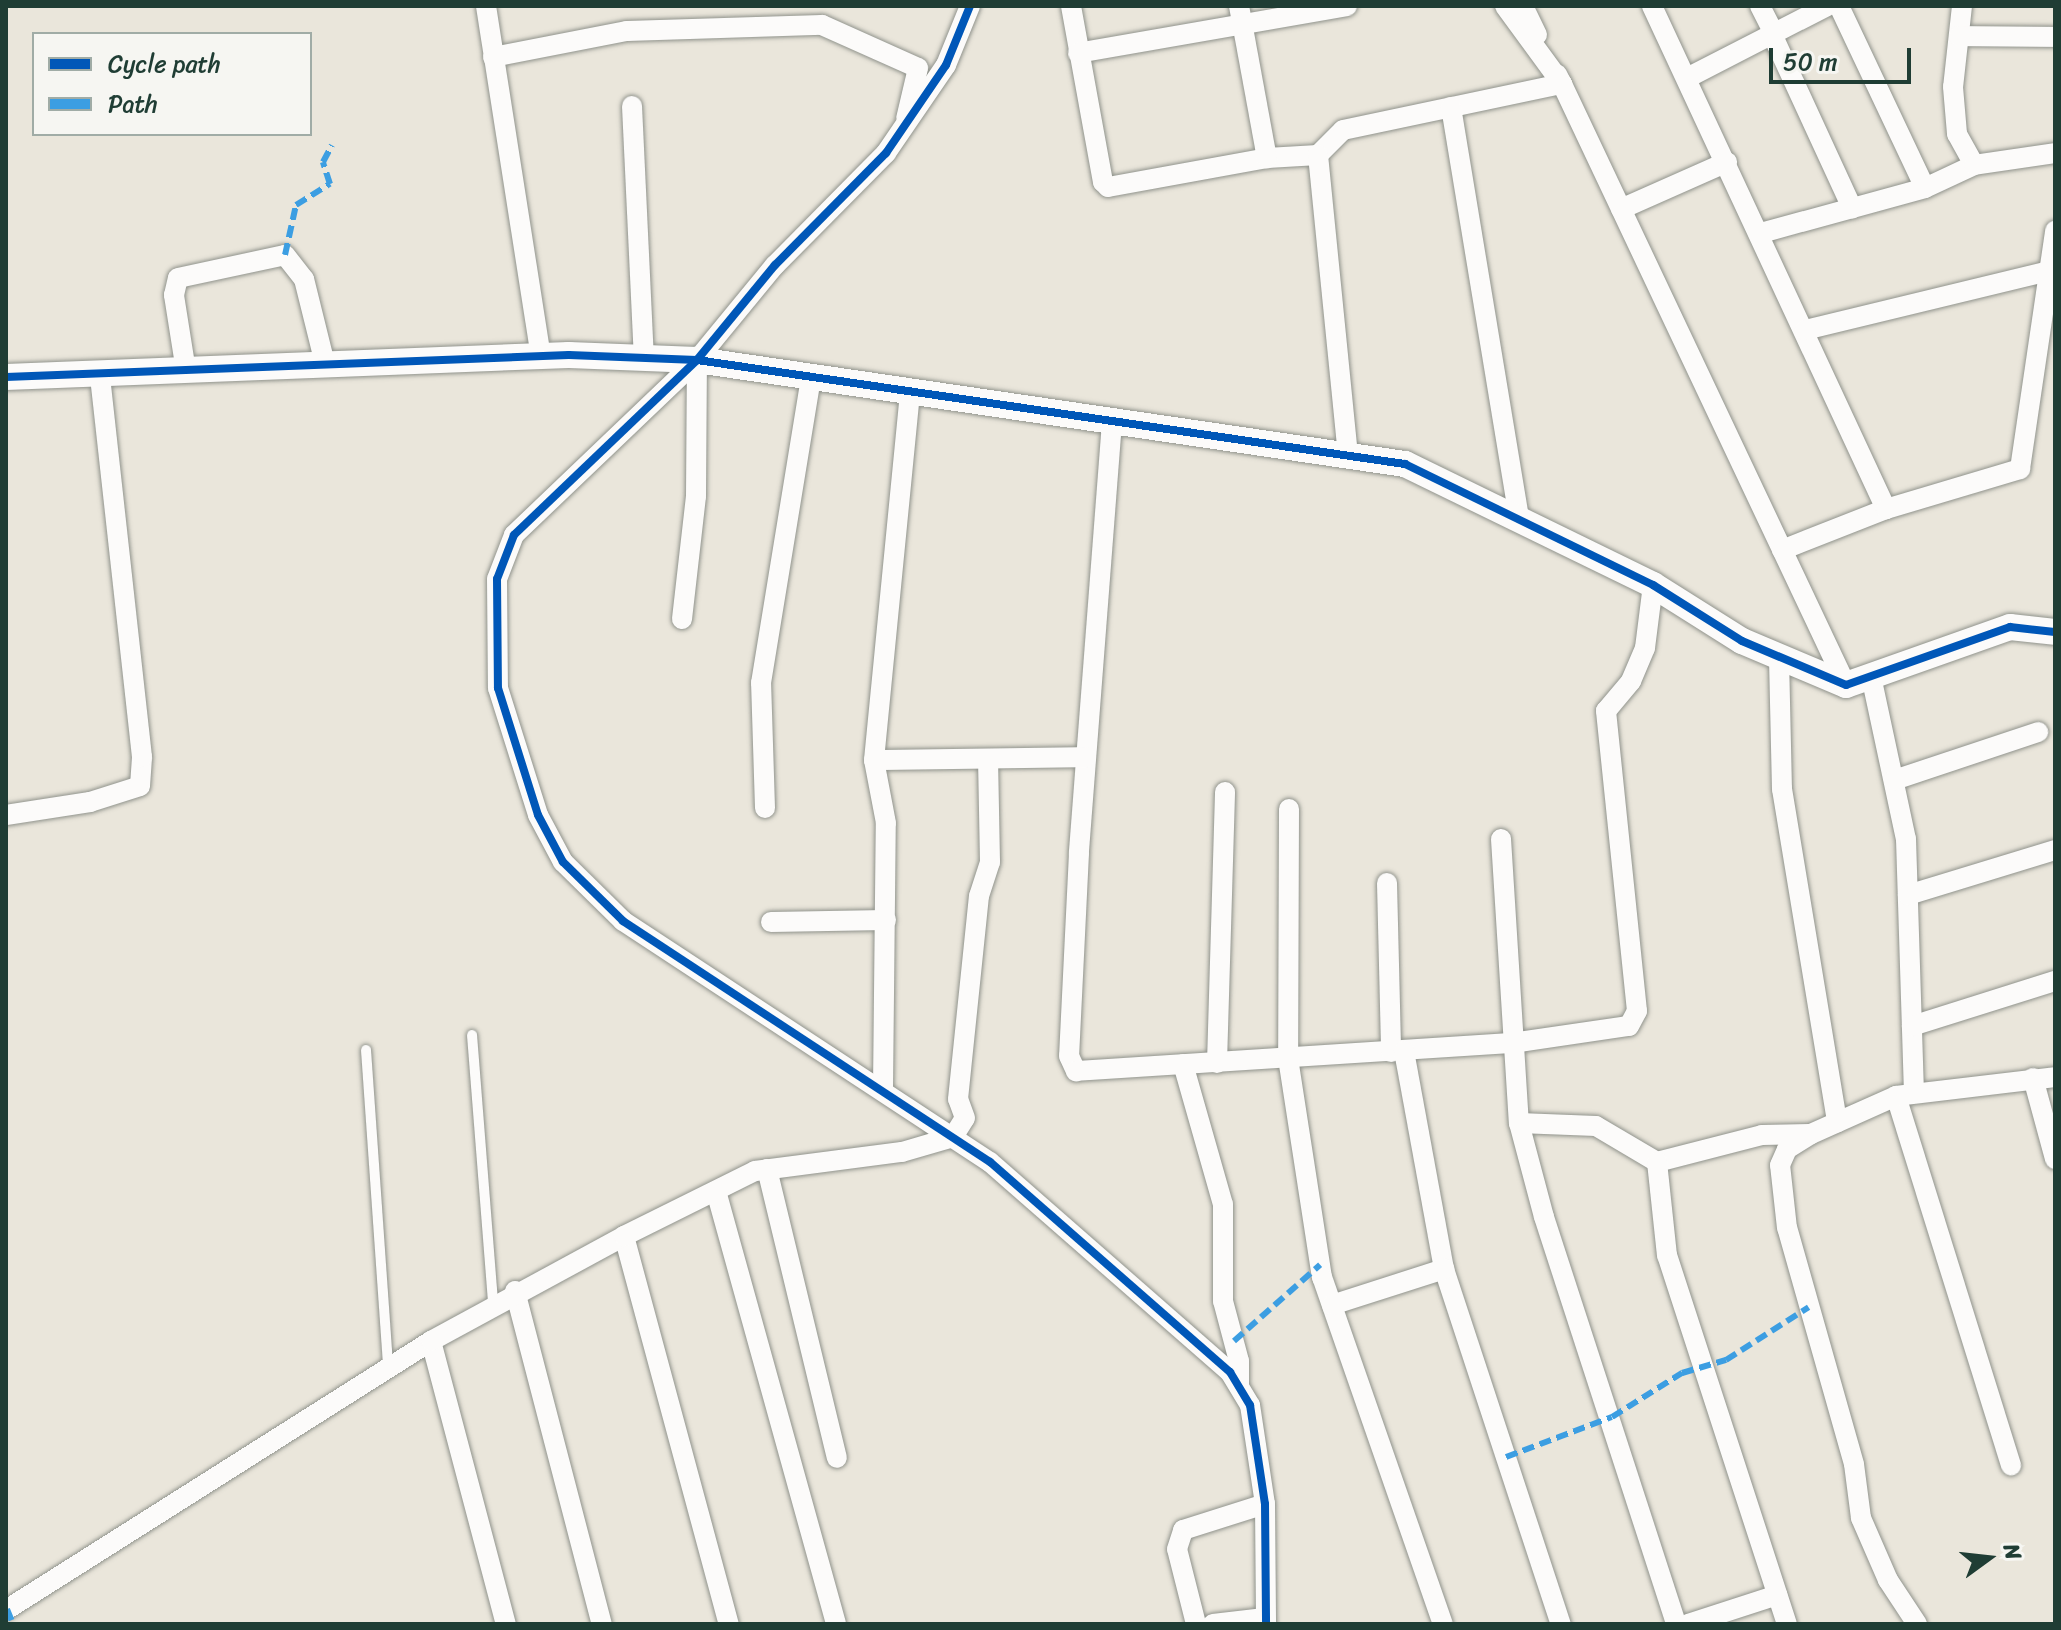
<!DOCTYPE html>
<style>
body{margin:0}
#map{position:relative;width:2061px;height:1630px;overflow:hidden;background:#eae6db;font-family:Sriracha,sans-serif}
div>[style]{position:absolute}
.roads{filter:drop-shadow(0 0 2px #90938c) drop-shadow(0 0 2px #90938c)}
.service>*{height:10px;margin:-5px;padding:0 5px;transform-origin:5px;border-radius:5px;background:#fcfbfa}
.minor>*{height:20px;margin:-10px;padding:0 10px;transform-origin:10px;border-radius:10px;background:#fcfbfa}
.tertiary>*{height:26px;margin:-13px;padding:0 13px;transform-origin:13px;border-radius:13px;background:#fcfbfa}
.quiet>*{height:6px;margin-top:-3px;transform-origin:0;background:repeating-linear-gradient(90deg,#3c9ee2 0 12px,transparent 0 18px)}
.cycleway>*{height:8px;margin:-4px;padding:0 4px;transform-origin:4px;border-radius:4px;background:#0057b8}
span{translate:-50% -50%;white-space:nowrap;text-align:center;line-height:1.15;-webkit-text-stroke:8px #f6f6f2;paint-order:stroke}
.frame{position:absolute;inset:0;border:8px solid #1f3d34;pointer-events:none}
.legend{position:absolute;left:32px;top:32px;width:280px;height:104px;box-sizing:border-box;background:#f6f6f2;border:2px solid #a0aca6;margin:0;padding:10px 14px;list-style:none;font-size:24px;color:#1f3d34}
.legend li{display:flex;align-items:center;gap:16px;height:40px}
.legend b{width:40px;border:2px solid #a0aca6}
.north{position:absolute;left:1949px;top:1518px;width:80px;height:80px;-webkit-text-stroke:6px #f6f6f2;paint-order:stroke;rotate:75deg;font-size:22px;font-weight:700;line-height:32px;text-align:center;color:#1f3d34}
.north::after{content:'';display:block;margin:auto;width:28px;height:36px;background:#1f3d34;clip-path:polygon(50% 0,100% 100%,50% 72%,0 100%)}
.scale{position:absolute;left:1769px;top:48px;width:142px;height:36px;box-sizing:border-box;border:4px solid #1f3d34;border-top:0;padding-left:10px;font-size:24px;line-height:28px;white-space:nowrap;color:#1f3d34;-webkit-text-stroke:6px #f6f6f2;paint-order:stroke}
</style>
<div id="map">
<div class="roads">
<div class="service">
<div style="left:472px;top:1035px;width:270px;rotate:85.5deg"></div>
<div style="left:366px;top:1050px;width:318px;rotate:86deg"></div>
</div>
<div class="minor">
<div style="left:486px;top:6px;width:354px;rotate:81.1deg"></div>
<div style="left:970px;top:6px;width:64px;rotate:112.1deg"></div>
<div style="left:946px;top:65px;width:107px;rotate:124.3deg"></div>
<div style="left:886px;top:153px;width:158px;rotate:134.7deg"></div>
<div style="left:775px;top:265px;width:123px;rotate:129.4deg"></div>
<div style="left:697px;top:360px;width:253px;rotate:136.3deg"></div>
<div style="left:514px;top:535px;width:47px;rotate:111.1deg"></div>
<div style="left:497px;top:579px;width:109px;rotate:89.5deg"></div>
<div style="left:498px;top:688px;width:133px;rotate:72.5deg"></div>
<div style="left:538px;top:815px;width:53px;rotate:62deg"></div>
<div style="left:563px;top:862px;width:84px;rotate:44.5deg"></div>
<div style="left:623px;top:921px;width:439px;rotate:33.3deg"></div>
<div style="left:990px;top:1162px;width:319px;rotate:41.2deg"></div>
<div style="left:1230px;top:1372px;width:39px;rotate:59deg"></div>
<div style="left:1250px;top:1405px;width:100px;rotate:81.4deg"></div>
<div style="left:1265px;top:1504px;width:120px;rotate:89.5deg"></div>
<div style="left:1071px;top:6px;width:179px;rotate:79.7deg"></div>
<div style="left:1103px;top:182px;width:7px;rotate:45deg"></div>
<div style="left:1108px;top:187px;width:162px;rotate:-10.3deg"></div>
<div style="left:1267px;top:158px;width:51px;rotate:-3.4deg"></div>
<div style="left:1318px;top:155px;width:35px;rotate:-45deg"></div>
<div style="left:1343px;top:130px;width:224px;rotate:-11.9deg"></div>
<div style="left:1562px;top:84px;width:11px;rotate:-117deg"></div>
<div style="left:1239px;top:6px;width:155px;rotate:79.6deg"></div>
<div style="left:1505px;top:6px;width:97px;rotate:53.8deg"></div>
<div style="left:1562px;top:84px;width:665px;rotate:64.71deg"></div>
<div style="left:1523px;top:6px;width:32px;rotate:64deg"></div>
<div style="left:1652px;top:6px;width:555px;rotate:65.05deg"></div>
<div style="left:1760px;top:6px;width:31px;rotate:63deg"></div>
<div style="left:1839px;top:6px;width:201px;rotate:64.7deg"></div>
<div style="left:1962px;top:6px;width:81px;rotate:96.3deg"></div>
<div style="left:1953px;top:87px;width:47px;rotate:85.1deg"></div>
<div style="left:1957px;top:134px;width:35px;rotate:61deg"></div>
<div style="left:1772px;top:34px;width:192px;rotate:65.3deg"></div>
<div style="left:1959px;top:36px;width:96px;rotate:0.6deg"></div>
<div style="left:1078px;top:53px;width:273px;rotate:-9.9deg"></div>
<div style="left:493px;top:57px;width:136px;rotate:-11deg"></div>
<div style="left:627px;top:31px;width:195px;rotate:-1.8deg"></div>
<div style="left:822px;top:25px;width:105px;rotate:24.1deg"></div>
<div style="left:918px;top:68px;width:52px;rotate:103.2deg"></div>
<div style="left:1687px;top:78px;width:157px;rotate:-27.2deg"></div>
<div style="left:632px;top:106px;width:252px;rotate:87.3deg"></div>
<div style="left:1451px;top:107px;width:415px;rotate:80.6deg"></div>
<div style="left:1318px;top:155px;width:301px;rotate:84.3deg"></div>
<div style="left:1621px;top:209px;width:116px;rotate:-23.9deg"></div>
<div style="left:1761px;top:233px;width:170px;rotate:-15.3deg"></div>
<div style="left:1925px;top:188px;width:54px;rotate:-25.1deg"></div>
<div style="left:1974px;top:165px;width:82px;rotate:-8.4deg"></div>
<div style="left:1805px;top:330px;width:251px;rotate:-13.6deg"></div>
<div style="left:186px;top:371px;width:77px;rotate:-99deg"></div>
<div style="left:174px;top:295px;width:17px;rotate:-77deg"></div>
<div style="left:178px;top:278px;width:109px;rotate:-12.1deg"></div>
<div style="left:285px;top:255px;width:31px;rotate:52deg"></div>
<div style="left:304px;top:279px;width:88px;rotate:76.1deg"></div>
<div style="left:1112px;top:422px;width:432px;rotate:94.4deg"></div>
<div style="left:1079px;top:853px;width:203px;rotate:92.8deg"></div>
<div style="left:1069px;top:1056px;width:17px;rotate:65deg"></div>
<div style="left:1076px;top:1071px;width:437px;rotate:-3.7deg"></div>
<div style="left:1512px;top:1043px;width:118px;rotate:-8.3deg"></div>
<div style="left:1629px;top:1026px;width:17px;rotate:-62deg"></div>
<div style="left:1637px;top:1011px;width:302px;rotate:-95.9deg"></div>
<div style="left:1606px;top:711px;width:39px;rotate:-50deg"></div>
<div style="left:1631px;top:681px;width:36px;rotate:-67deg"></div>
<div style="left:1645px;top:648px;width:64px;rotate:-82.8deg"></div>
<div style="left:1782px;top:550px;width:112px;rotate:-21.5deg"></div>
<div style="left:1886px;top:509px;width:140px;rotate:-16.6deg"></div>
<div style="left:2020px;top:469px;width:241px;rotate:-81.6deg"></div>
<div style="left:682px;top:619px;width:124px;rotate:-83.5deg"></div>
<div style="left:696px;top:496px;width:136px;rotate:-89.6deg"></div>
<div style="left:1779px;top:658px;width:131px;rotate:88.7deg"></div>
<div style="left:1782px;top:789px;width:338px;rotate:80.6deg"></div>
<div style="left:1871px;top:676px;width:167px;rotate:77.9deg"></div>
<div style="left:1906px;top:839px;width:254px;rotate:88.2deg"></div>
<div style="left:874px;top:760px;width:212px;rotate:-0.8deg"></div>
<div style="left:1894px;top:780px;width:152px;rotate:-18.4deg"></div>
<div style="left:765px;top:808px;width:125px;rotate:-91.8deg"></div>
<div style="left:761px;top:683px;width:310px;rotate:-80.7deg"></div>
<div style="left:1289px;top:809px;width:249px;rotate:90.2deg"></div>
<div style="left:1288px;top:1058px;width:222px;rotate:81.2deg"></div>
<div style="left:1322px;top:1277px;width:367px;rotate:70.8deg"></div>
<div style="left:6px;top:815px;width:85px;rotate:-8.8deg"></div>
<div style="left:90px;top:802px;width:52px;rotate:-17.7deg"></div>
<div style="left:140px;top:786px;width:29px;rotate:-86deg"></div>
<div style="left:142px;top:757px;width:385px;rotate:-96.3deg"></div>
<div style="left:1501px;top:839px;width:285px;rotate:86.4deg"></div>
<div style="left:1519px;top:1123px;width:97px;rotate:75.1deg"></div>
<div style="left:1544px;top:1217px;width:428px;rotate:72deg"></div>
<div style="left:1387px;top:883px;width:169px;rotate:88.6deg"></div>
<div style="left:1908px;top:895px;width:154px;rotate:-17deg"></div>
<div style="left:771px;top:922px;width:115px;rotate:-1deg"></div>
<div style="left:1912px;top:1026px;width:150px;rotate:-17.5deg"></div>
<div style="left:1404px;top:1051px;width:222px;rotate:79.6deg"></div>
<div style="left:1444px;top:1269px;width:374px;rotate:71.8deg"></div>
<div style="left:1217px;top:1063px;width:271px;rotate:-88.3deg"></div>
<div style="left:1183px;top:1064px;width:146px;rotate:74.1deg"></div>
<div style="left:1223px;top:1204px;width:97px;rotate:90deg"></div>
<div style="left:1223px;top:1301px;width:62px;rotate:75.1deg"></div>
<div style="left:1239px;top:1361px;width:25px;rotate:90deg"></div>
<div style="left:2033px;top:1078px;width:84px;rotate:74.8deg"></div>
<div style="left:883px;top:1089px;width:266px;rotate:-89.4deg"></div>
<div style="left:886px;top:823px;width:64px;rotate:-100.8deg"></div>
<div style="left:874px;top:760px;width:370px;rotate:-84.4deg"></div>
<div style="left:1896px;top:1096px;width:387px;rotate:72.7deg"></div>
<div style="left:1519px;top:1123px;width:77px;rotate:2.2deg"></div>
<div style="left:1596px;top:1126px;width:71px;rotate:30.5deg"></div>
<div style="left:1657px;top:1162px;width:108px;rotate:-14.4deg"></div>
<div style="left:1762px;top:1135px;width:48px;rotate:-1.2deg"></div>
<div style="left:1657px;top:1162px;width:94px;rotate:83.9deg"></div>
<div style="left:1667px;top:1255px;width:388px;rotate:72deg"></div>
<div style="left:767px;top:1169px;width:297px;rotate:76.4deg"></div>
<div style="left:716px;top:1191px;width:449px;rotate:74.5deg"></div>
<div style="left:624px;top:1236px;width:402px;rotate:74.9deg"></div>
<div style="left:515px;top:1291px;width:344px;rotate:75.4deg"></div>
<div style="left:1332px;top:1305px;width:118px;rotate:-17.8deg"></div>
<div style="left:431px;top:1341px;width:293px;rotate:75.2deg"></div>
<div style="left:6px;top:1610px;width:503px;rotate:-32.33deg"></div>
<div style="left:431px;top:1341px;width:220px;rotate:-28.5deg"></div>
<div style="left:624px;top:1236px;width:146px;rotate:-26.4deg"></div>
<div style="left:755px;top:1171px;width:148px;rotate:-7.4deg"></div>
<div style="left:902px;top:1152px;width:53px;rotate:-16.4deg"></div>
<div style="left:953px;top:1137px;width:22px;rotate:-58deg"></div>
<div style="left:965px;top:1118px;width:20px;rotate:-110deg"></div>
<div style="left:958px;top:1099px;width:204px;rotate:-84.1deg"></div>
<div style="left:979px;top:896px;width:36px;rotate:-72deg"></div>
<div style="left:990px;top:862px;width:103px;rotate:-91.1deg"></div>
<div style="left:1196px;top:1624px;width:77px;rotate:-104.2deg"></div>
<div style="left:1177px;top:1549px;width:20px;rotate:-72deg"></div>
<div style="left:1183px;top:1530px;width:86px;rotate:-17.6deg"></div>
<div style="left:1213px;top:1624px;width:52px;rotate:-6.6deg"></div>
<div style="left:1688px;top:1624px;width:94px;rotate:-18deg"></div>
<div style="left:1917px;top:1624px;width:53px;rotate:-123.4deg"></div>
<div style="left:1888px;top:1580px;width:68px;rotate:-113.5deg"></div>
<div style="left:1861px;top:1518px;width:54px;rotate:-97.4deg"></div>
<div style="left:1854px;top:1464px;width:245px;rotate:-105.8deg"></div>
<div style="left:1787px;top:1228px;width:63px;rotate:-96.3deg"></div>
<div style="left:1780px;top:1165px;width:17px;rotate:-66deg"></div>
<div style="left:1787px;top:1149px;width:28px;rotate:-32deg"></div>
<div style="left:1811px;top:1134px;width:93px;rotate:-24.1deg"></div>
<div style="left:1896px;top:1096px;width:160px;rotate:-6.8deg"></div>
</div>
<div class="tertiary">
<div style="left:6px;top:377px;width:563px;rotate:-2.24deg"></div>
<div style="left:569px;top:355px;width:128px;rotate:2.2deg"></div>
<div style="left:697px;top:360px;width:716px;rotate:8.36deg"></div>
<div style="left:1405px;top:464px;width:276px;rotate:26deg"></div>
<div style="left:1653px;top:585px;width:105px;rotate:32.2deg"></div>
<div style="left:1742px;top:641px;width:113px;rotate:22.9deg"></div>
<div style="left:1846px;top:685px;width:174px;rotate:-19.5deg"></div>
<div style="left:2010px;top:627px;width:45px;rotate:6.3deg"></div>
</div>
</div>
<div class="quiet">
<div style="left:285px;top:255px;width:51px;rotate:-77.6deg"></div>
<div style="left:296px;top:205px;width:40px;rotate:-32deg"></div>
<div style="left:330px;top:184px;width:23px;rotate:-108deg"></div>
<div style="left:323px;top:162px;width:19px;rotate:-62deg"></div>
<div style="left:1234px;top:1341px;width:115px;rotate:-41.5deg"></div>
<div style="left:1506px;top:1457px;width:113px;rotate:-20.7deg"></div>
<div style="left:1612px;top:1417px;width:83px;rotate:-32.2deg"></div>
<div style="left:1682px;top:1373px;width:46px;rotate:-16.5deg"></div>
<div style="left:1726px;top:1360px;width:98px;rotate:-32.6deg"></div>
<div style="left:7px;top:1609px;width:16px;rotate:68deg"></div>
</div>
<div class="cycleway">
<div style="left:970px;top:6px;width:64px;rotate:112.1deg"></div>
<div style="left:946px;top:65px;width:107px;rotate:124.3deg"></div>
<div style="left:886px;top:153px;width:158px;rotate:134.7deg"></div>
<div style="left:775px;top:265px;width:123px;rotate:129.4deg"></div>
<div style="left:697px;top:360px;width:253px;rotate:136.3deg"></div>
<div style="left:514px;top:535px;width:47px;rotate:111.1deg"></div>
<div style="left:497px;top:579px;width:109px;rotate:89.5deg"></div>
<div style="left:498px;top:688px;width:133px;rotate:72.5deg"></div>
<div style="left:538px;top:815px;width:53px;rotate:62deg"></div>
<div style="left:563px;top:862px;width:84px;rotate:44.5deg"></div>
<div style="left:623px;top:921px;width:439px;rotate:33.3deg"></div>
<div style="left:990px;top:1162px;width:319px;rotate:41.2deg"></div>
<div style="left:1230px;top:1372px;width:39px;rotate:59deg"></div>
<div style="left:1250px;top:1405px;width:100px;rotate:81.4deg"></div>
<div style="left:1265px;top:1504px;width:120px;rotate:89.5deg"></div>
<div style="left:6px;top:377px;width:563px;rotate:-2.24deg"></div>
<div style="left:569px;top:355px;width:128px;rotate:2.2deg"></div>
<div style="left:697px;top:360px;width:716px;rotate:8.36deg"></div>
<div style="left:1405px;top:464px;width:276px;rotate:26deg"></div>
<div style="left:1653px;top:585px;width:105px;rotate:32.2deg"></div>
<div style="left:1742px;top:641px;width:113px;rotate:22.9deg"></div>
<div style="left:1846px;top:685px;width:174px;rotate:-19.5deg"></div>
<div style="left:2010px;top:627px;width:45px;rotate:6.3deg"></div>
</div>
<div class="frame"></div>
<ul class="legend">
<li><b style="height:10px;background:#0057b8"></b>Cycle path</li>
<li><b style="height:10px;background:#3c9ee2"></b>Path</li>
</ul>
<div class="north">N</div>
<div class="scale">50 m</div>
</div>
